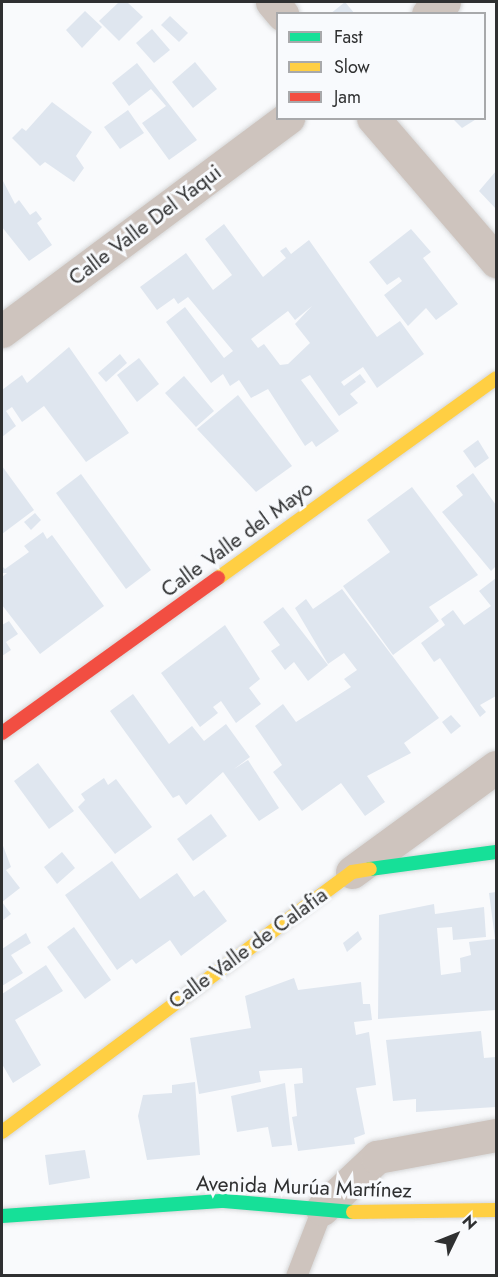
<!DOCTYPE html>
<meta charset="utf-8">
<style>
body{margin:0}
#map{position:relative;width:498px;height:1277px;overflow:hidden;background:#f9fafc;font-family:Jost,sans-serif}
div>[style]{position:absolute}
.building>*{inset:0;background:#dfe6ef}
.roads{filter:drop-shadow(0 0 2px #d5d6d7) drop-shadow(0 0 2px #d5d6d7)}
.lane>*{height:21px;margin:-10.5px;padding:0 10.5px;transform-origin:10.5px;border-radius:10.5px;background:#cec4be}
.street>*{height:33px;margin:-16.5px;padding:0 16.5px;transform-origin:16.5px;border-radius:16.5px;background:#cec4be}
.fast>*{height:14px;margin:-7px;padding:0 7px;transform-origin:7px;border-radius:7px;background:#16e098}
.slow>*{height:14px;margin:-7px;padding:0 7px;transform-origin:7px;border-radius:7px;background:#ffcf43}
.jam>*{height:14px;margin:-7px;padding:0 7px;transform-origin:7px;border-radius:7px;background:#f24e42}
span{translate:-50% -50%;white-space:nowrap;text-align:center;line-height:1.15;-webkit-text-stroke:6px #f8fafd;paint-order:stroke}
.street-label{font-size:21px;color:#2f3031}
.frame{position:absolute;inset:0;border:3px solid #2f3031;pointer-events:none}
.legend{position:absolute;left:276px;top:12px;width:210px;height:108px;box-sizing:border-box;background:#f8fafd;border:2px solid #a8a9ab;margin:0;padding:8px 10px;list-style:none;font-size:18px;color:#2f3031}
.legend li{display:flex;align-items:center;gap:12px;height:30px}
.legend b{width:30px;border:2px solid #a8a9ab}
.north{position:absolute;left:426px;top:1205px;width:60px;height:60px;-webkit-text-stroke:4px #f8fafd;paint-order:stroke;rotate:47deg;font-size:16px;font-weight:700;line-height:24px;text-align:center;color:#2f3031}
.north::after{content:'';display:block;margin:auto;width:21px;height:27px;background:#2f3031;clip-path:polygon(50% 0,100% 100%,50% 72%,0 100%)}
</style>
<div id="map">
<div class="building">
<div style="clip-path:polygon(119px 2px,127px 2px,143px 17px,119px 41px,99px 21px)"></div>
<div style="clip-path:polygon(345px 2px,355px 14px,330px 14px)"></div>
<div style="clip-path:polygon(85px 11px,102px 27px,82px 48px,66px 30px)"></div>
<div style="clip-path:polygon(170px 16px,188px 33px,179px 42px,161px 25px)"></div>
<div style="clip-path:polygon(152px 29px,170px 50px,154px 63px,136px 43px)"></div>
<div style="clip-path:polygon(195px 62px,217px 89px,193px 108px,172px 82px)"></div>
<div style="clip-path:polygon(137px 63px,197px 140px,169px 160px,142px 123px,166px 106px,151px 89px,129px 106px,112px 83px)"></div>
<div style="clip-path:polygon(52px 102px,92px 132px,76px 156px,84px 168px,74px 182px,45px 162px,40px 166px,12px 138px,22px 128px,26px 131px)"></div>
<div style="clip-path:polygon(128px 110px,144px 133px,120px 149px,104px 127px)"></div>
<div style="clip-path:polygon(452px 118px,478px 118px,462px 128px)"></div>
<div style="clip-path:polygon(496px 171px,496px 209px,479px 191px)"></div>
<div style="clip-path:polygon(2px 179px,15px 204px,19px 200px,30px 215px,36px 211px,42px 219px,37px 223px,52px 245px,29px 261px,2px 227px)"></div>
<div style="clip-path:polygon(evenodd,224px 224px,263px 277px,286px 258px,280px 251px,286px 247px,291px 254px,309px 240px,377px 337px,400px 321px,424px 354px,377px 388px,363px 367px,341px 382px,344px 386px,360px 374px,366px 382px,350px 394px,358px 403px,339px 416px,310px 375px,301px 380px,339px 431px,316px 447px,312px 441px,305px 446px,268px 389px,251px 398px,239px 380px,230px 386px,223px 374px,211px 383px,166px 322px,185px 307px,224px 358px,233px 351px,188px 297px,178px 304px,174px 298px,157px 310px,140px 287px,186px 253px,213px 290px,232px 275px,205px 239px,224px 224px,312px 306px,295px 324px,310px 343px,288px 364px,280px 365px,264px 344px,258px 348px,251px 339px,288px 311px,295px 320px,312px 306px)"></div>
<div style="clip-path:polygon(411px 229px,431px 252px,423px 258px,458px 304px,436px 320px,426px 308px,408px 326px,384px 295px,402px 281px,399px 277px,387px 285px,369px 262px)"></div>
<div style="clip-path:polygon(69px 347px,129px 433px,86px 462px,44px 406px,22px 422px,12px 407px,6px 411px,16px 426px,2px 437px,2px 390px,22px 375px,27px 383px)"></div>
<div style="clip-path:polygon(120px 354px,127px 363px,106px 382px,98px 373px)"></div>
<div style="clip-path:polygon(139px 358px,159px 384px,137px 402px,117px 375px)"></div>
<div style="clip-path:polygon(184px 376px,214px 411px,196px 427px,165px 393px)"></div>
<div style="clip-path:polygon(238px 395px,292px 466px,256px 492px,197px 429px)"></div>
<div style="clip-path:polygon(478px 440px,489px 458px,475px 468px,463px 451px)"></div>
<div style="clip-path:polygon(2px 466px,34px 510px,2px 534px)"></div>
<div style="clip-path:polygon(473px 473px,496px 505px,496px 566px,491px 571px,442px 512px,463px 495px,456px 486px)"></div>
<div style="clip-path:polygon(81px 474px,151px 570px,126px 589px,56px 493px)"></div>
<div style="clip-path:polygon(412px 487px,478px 575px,429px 607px,439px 621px,393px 655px,343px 586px,390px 552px,367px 520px)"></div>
<div style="clip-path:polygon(35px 513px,41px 520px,31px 530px,24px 522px)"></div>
<div style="clip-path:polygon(43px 532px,47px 539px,52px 535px,104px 606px,40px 654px,2px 605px,2px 577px,7px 573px,2px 573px,2px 566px,5px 569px,29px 552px,24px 546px)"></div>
<div style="clip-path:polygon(496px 578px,496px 696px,480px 705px,486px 712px,480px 717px,440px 658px,434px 662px,421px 643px,445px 625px,441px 619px,453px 610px,464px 625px,491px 606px,479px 591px)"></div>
<div style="clip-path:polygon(342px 589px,439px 718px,404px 743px,411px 753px,367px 776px,385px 802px,365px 816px,341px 783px,302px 811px,273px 772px,282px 765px,255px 726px,283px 704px,296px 722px,351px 687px,344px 679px,357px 670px,344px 653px,328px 664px,295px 608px,306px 599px,313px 609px)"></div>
<div style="clip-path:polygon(283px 607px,328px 665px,308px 681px,294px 662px,285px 670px,271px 651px,280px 645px,263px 622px)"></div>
<div style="clip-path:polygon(9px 621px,18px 634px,6px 642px,11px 650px,2px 656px,2px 625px)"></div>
<div style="clip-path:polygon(225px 625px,260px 679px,249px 688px,261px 704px,236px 723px,221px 701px,213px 707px,218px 713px,200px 727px,161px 673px)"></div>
<div style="clip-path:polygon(133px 694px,169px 744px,192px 726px,204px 741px,226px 724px,250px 757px,234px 769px,248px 760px,279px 808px,259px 821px,223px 772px,186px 805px,179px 795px,173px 798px,110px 711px)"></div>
<div style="clip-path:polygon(451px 715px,461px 726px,451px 734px,442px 722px)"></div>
<div style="clip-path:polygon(38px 763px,74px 811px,49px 829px,14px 781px)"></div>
<div style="clip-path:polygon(104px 778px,108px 785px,116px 779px,152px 827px,115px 854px,78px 807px,85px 800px,81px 794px)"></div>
<div style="clip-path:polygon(211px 814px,227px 836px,193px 861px,177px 839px)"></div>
<div style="clip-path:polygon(2px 843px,11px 867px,6px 870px,20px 888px,2px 902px,11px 914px,2px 921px)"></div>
<div style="clip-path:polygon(62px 852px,75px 868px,57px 884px,44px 867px)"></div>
<div style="clip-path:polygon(112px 861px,140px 899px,177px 873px,194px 897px,204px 890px,227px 921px,181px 956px,170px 940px,136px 964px,132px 959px,117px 970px,65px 895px)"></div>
<div style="clip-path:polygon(496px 892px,496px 1010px,378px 1019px,379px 915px,434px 904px,435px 914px,484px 907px,486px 937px,453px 940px,452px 927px,437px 928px,441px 975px,461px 972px,460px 958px,471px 955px,469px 942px,495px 939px,489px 893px)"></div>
<div style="clip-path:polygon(74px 927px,111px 980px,85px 999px,47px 947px)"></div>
<div style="clip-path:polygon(358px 931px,362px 939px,347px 952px,343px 943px)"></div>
<div style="clip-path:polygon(26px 933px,31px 943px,11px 955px,23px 973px,2px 986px,2px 949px)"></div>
<div style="clip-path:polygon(46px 965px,63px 991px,15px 1020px,41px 1065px,13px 1083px,2px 1064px,2px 994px)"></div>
<div style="clip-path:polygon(294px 978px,298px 990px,361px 982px,363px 1004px,370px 1004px,372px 1020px,354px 1022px,356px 1035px,369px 1032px,376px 1085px,356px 1088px,365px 1134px,354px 1138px,355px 1144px,298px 1151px,292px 1117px,297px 1116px,294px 1084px,303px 1083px,302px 1068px,259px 1071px,261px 1082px,199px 1094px,190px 1038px,251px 1028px,245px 996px)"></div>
<div style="clip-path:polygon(481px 1031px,484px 1058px,496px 1057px,496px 1107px,416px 1112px,416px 1099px,393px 1101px,386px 1040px)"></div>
<div style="clip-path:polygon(195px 1082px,200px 1155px,147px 1160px,138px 1116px,143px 1095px,172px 1093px,172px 1085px)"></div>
<div style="clip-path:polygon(285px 1083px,292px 1145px,272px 1147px,268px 1127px,237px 1132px,231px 1096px)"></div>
<div style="clip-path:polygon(85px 1150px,90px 1178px,49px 1185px,45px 1155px)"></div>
</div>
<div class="roads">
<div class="lane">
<div style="left:296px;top:1276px;width:72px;rotate:-68.8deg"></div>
</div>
<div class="street">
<div style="left:272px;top:2px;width:16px;rotate:50deg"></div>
<div style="left:428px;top:14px;width:20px;rotate:-37deg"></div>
<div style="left:373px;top:118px;width:189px;rotate:49.3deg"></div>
<div style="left:2px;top:331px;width:357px;rotate:-36.7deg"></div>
<div style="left:352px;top:872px;width:178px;rotate:-36.1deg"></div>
<div style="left:322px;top:1209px;width:76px;rotate:-43.4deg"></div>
<div style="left:377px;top:1157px;width:121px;rotate:-10.5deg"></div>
</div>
<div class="fast">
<div style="left:370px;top:869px;width:127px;rotate:-7.7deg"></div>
<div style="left:2px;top:1216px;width:223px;rotate:-3.9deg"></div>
<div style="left:224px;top:1201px;width:129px;rotate:4.9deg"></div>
</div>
<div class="slow">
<div style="left:218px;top:578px;width:342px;rotate:-35.7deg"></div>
<div style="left:2px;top:1132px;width:436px;rotate:-36.6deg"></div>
<div style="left:352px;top:872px;width:18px;rotate:-9deg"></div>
<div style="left:353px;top:1212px;width:143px;rotate:-0.8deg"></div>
</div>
<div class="jam">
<div style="left:2px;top:733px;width:266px;rotate:-35.7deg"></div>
</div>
</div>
<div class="street-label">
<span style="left:145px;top:225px;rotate:-37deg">Calle Valle Del Yaqui</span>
<span style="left:237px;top:539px;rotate:-36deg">Calle Valle del Mayo</span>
<span style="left:248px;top:948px;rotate:-36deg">Calle Valle de Calafia</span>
<span style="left:304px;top:1187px;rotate:2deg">Avenida Murúa Martínez</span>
</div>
<div class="frame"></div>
<ul class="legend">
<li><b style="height:8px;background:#16e098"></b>Fast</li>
<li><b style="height:8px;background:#ffcf43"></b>Slow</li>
<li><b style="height:8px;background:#f24e42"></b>Jam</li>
</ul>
<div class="north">N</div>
</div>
